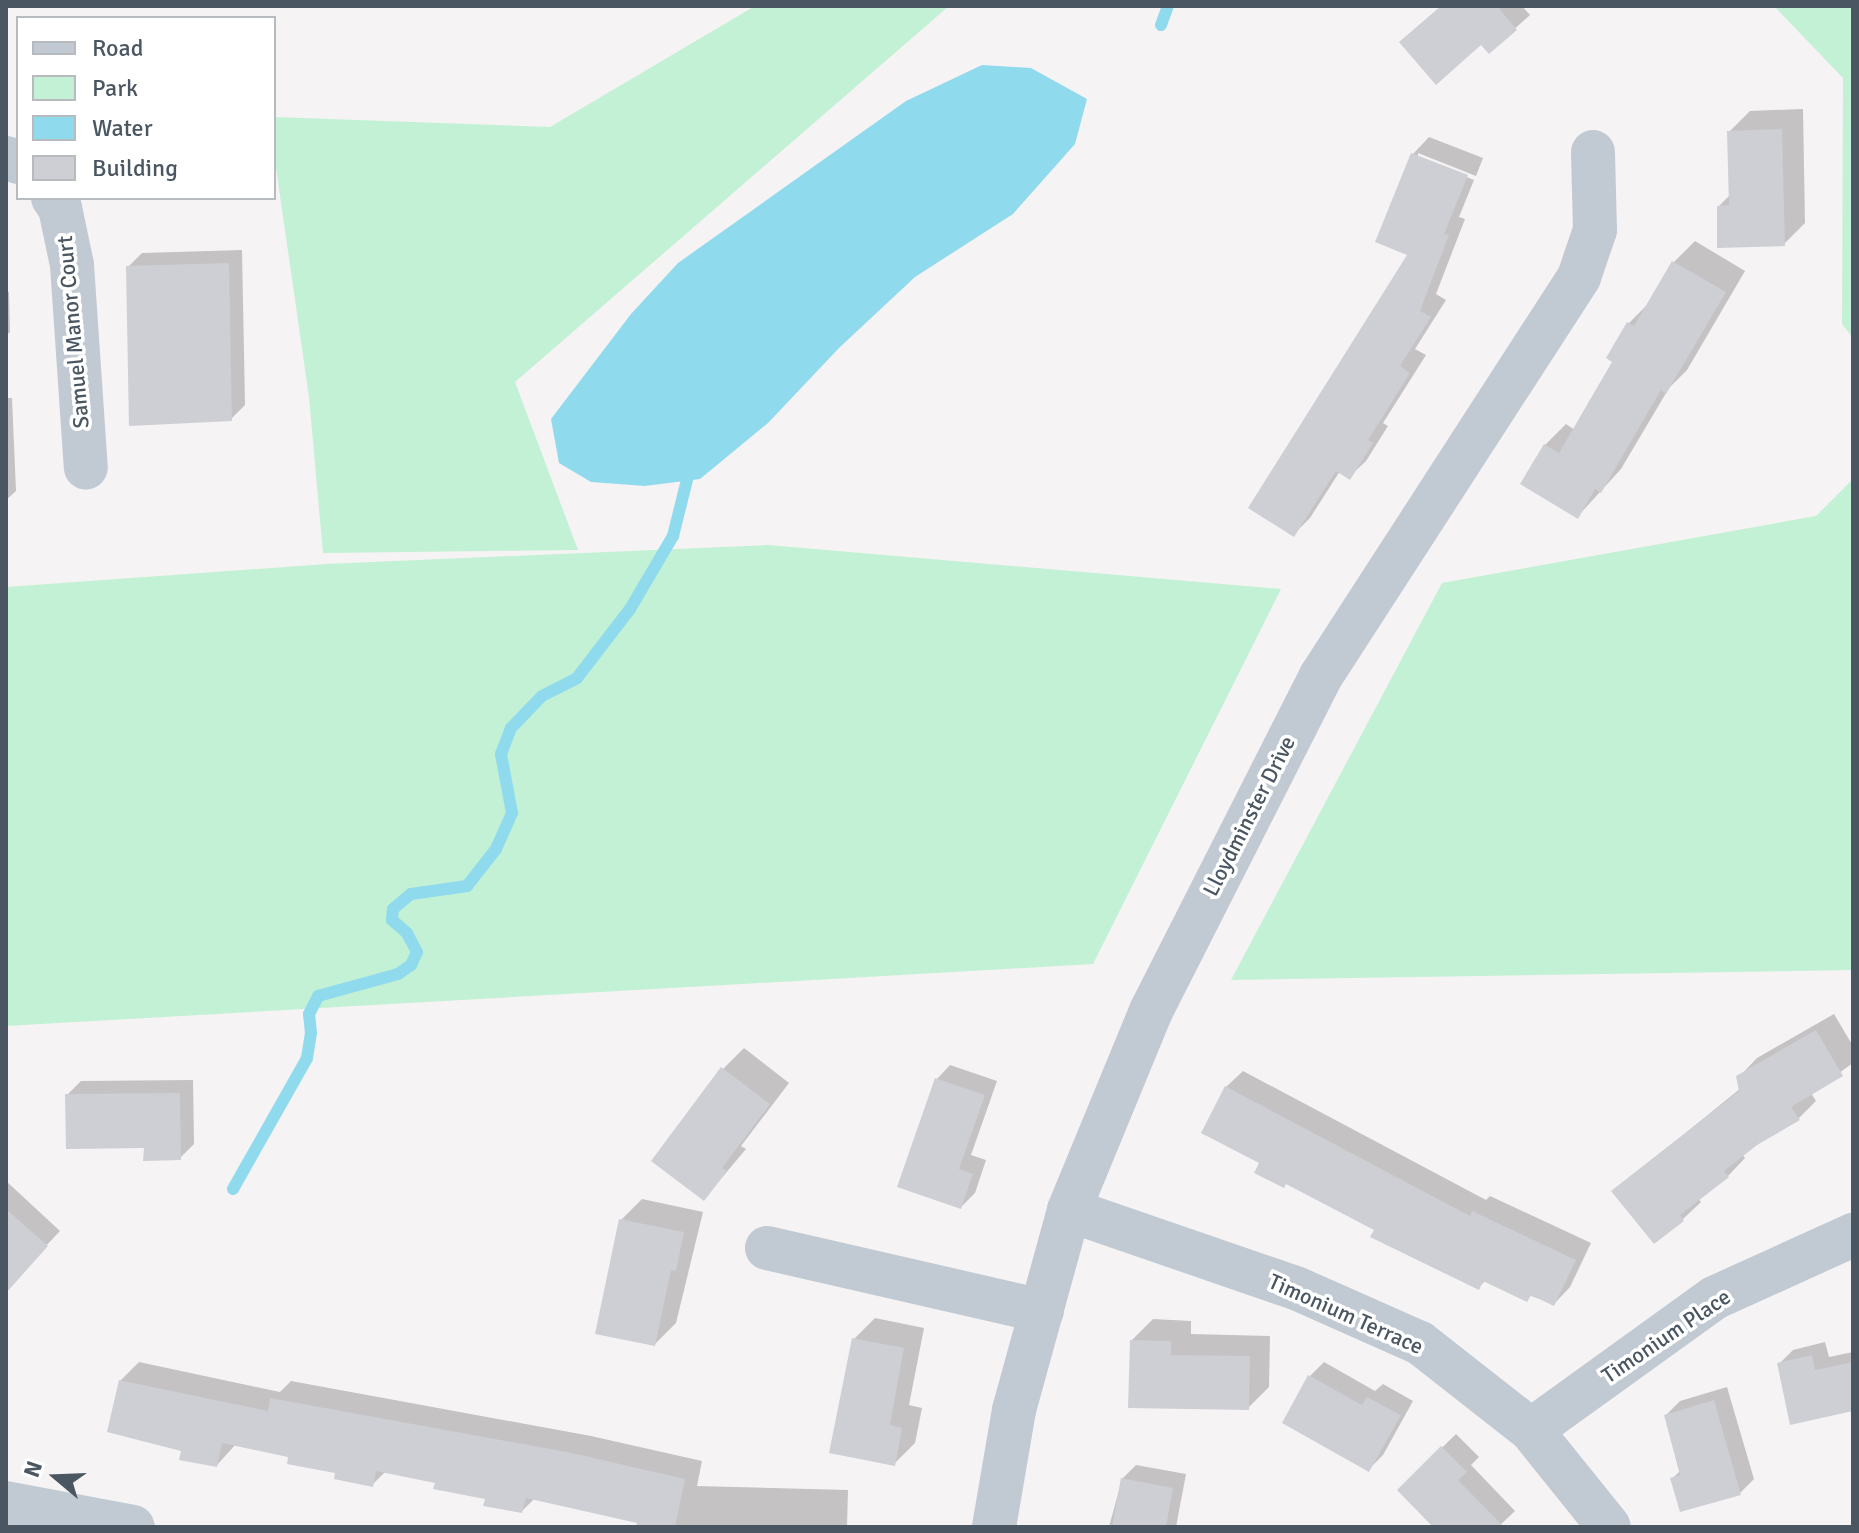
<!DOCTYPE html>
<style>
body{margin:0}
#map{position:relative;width:1859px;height:1533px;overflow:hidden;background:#f5f3f3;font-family:Signika,sans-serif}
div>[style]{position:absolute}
.green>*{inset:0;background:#c3f1d5}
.water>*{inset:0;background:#90daee}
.shadow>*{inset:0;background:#0003}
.stream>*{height:12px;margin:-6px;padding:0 6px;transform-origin:6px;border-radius:6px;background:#90daee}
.building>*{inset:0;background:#cdcfd5}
.minor>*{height:44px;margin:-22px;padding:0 22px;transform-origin:22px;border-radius:22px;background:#c1cad2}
span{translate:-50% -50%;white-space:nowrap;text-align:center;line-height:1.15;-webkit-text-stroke:7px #fff;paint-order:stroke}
.street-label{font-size:22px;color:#4a5661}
.frame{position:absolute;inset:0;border:8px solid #4a5661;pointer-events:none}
.legend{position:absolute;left:16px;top:16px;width:260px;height:184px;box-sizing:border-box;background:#fff;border:2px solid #b7bbc0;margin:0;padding:10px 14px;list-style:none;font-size:24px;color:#4a5661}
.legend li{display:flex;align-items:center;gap:16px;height:40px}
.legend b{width:40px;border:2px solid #b7bbc0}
.north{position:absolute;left:16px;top:1437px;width:80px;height:80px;-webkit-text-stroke:6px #fff;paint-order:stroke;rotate:289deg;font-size:22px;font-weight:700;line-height:32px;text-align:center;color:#4a5661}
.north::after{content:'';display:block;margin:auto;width:28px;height:36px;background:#4a5661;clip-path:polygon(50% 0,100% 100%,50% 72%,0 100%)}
</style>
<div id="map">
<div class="green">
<div style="clip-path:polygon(755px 6px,949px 6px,515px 382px,578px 550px,323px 553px,309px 397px,274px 154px,274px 117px,550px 127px)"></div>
<div style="clip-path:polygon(1774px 6px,1853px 6px,1853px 338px,1842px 324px,1843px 78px)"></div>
<div style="clip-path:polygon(1853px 479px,1853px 970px,1231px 980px,1442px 583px,1816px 516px)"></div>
<div style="clip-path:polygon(768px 545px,1281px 589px,1093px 964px,6px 1026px,6px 587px,327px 564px)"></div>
</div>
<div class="water">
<div style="clip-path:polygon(982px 65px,1031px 68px,1087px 99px,1075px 144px,1013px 214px,915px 277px,839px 348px,768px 423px,700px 479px,645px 486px,591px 482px,559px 463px,551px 419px,631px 314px,678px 263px,906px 101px)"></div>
</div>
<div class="shadow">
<div style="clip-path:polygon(1442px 6px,1522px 6px,1530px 15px,1489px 52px)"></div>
<div style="clip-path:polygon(1803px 109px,1805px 223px,1784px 244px,1719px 206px,1731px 194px,1729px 132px,1750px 111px)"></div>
<div style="clip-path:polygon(1429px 137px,1483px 158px,1476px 176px,1418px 153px,1418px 158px,1474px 180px,1459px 217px,1465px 219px,1436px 294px,1446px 300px,1415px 349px,1426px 355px,1383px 423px,1388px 426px,1366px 461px,1349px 477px,1340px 471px,1310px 518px,1294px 534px,1410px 254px,1378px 241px,1413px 154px)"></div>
<div style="clip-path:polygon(1695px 241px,1745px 271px,1687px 370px,1669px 388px,1621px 469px,1578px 516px,1545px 445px,1566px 424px,1575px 430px,1615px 361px,1629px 323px,1651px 301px,1674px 262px)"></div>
<div style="clip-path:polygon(242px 250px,245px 405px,231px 419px,128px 267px,142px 253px)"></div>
<div style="clip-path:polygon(6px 292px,9px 292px,10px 332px,6px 336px)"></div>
<div style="clip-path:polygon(6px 398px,12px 398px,16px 491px,6px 500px)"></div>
<div style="clip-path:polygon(1834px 1014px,1853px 1046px,1853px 1063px,1811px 1093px,1816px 1101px,1799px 1118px,1742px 1154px,1745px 1158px,1728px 1176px,1698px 1198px,1701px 1202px,1683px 1219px,1654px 1242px,1614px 1191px,1741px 1088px,1739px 1077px,1757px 1058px)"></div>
<div style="clip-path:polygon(744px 1048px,789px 1083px,741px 1146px,746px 1149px,704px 1199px,723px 1069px)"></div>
<div style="clip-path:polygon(950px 1065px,997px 1081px,971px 1155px,986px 1160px,975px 1193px,961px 1207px,937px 1079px)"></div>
<div style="clip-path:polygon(1243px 1071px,1486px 1200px,1490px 1196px,1591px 1243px,1570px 1287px,1554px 1304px,1486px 1280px,1479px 1287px,1262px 1162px,1226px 1087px)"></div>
<div style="clip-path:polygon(193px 1080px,194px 1144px,180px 1158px,146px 1146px,67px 1095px,81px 1081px)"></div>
<div style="clip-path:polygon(6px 1181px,60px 1231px,6px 1288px)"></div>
<div style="clip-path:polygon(642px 1199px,703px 1212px,676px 1323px,655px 1344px,621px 1220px)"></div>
<div style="clip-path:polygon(875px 1318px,924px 1328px,909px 1405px,922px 1408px,915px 1443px,894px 1464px,854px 1339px)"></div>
<div style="clip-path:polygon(1153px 1319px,1191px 1321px,1191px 1334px,1270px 1336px,1269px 1387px,1248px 1408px,1132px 1340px)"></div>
<div style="clip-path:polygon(1825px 1342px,1829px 1357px,1853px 1352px,1853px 1409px,1779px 1364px,1793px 1350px)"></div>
<div style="clip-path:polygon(139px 1362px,280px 1392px,291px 1381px,591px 1436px,702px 1461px,697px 1486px,848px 1490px,847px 1527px,638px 1527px,639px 1521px,535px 1498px,522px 1511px,437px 1481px,386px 1471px,373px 1484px,290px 1455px,236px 1444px,217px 1465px,184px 1449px,120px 1381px)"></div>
<div style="clip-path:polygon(1324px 1362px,1375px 1391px,1383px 1384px,1413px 1401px,1383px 1455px,1369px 1469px,1310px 1376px)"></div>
<div style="clip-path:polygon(1727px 1387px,1754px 1479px,1740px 1493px,1672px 1479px,1681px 1470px,1666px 1415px,1680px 1401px)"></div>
<div style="clip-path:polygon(1456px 1434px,1479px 1457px,1471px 1465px,1515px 1511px,1498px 1527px,1436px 1527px,1399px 1490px)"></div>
<div style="clip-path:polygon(1136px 1465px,1186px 1474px,1176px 1527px,1109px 1527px,1122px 1479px)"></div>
</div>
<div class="stream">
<div style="left:1161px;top:25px;width:20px;rotate:-70deg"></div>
<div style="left:233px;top:1189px;width:150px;rotate:-60.5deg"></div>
<div style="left:307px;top:1058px;width:25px;rotate:-81deg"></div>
<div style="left:311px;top:1033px;width:19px;rotate:-96deg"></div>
<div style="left:309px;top:1014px;width:20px;rotate:-63deg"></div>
<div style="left:318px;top:996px;width:83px;rotate:-15.4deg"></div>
<div style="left:398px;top:974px;width:16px;rotate:-35deg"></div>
<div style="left:411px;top:965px;width:14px;rotate:-65deg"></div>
<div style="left:417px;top:952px;width:21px;rotate:-118deg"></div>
<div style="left:407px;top:933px;width:20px;rotate:-139deg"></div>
<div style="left:392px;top:920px;width:11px;rotate:-85deg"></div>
<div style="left:393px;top:909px;width:23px;rotate:-40deg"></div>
<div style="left:411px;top:894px;width:57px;rotate:-8.1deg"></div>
<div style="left:467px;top:886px;width:47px;rotate:-51.9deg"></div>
<div style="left:496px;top:849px;width:39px;rotate:-66deg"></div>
<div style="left:512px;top:813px;width:60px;rotate:-100.6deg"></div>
<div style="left:501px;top:754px;width:28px;rotate:-69deg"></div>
<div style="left:511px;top:728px;width:45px;rotate:-45.9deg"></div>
<div style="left:542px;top:696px;width:39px;rotate:-27deg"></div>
<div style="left:577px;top:678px;width:87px;rotate:-52.5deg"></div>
<div style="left:630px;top:609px;width:85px;rotate:-59.5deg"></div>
<div style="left:673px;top:536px;width:58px;rotate:-76deg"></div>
</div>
<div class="building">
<div style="clip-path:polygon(1441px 6px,1497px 6px,1517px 30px,1489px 54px,1481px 45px,1436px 85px,1399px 42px)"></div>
<div style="clip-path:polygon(1782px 129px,1785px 246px,1717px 248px,1717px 206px,1729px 205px,1727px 131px)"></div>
<div style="clip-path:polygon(1411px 153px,1468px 175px,1444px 234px,1449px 235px,1420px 311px,1431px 317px,1400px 366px,1410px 373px,1368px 440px,1373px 443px,1350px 480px,1336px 471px,1294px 537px,1248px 508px,1407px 255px,1375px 242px)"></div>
<div style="clip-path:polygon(1672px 261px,1726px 292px,1666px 394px,1661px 390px,1601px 493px,1595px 489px,1578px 519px,1520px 484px,1544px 444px,1559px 453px,1612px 362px,1606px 358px,1627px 322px,1634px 326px)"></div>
<div style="clip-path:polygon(229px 263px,232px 421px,129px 426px,126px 266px)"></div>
<div style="clip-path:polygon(1816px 1030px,1843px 1076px,1791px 1107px,1800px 1120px,1757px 1145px,1724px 1171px,1729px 1177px,1680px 1215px,1684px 1221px,1654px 1244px,1611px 1191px,1739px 1091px,1736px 1076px)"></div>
<div style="clip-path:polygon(721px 1067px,770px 1104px,722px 1168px,727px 1171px,704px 1201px,651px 1161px)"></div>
<div style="clip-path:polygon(935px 1078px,985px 1095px,959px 1169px,973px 1174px,961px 1209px,897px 1187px)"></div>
<div style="clip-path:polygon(1225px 1086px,1470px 1216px,1472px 1211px,1576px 1260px,1554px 1306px,1531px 1295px,1527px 1302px,1483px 1281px,1479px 1290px,1370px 1237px,1374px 1230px,1286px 1184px,1284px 1188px,1254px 1173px,1259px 1163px,1201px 1133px)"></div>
<div style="clip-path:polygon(180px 1093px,181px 1160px,143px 1161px,144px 1148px,66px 1149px,65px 1094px)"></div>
<div style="clip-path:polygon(6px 1209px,48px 1246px,6px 1293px)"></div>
<div style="clip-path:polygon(619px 1219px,684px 1232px,676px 1271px,671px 1270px,655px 1346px,595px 1334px)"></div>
<div style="clip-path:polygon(852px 1338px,904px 1348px,890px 1425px,902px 1428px,895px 1466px,829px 1453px)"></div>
<div style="clip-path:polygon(1130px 1340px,1171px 1341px,1171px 1355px,1250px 1356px,1249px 1410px,1128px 1408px)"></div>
<div style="clip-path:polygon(1812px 1355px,1815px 1370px,1853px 1362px,1853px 1411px,1790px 1425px,1777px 1363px)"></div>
<div style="clip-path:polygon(1308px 1375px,1362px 1405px,1367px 1397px,1401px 1415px,1369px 1472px,1282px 1423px)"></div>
<div style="clip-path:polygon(119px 1380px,268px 1411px,270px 1398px,572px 1453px,685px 1479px,675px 1527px,636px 1527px,637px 1523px,526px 1498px,522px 1513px,483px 1506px,485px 1499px,433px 1489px,435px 1483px,376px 1471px,373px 1487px,334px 1479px,335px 1473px,287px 1464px,288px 1457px,222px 1443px,217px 1467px,179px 1460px,181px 1451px,107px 1432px)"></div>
<div style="clip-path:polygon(1714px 1400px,1741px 1495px,1680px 1512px,1670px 1478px,1680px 1475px,1664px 1415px)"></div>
<div style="clip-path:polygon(1441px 1446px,1467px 1472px,1458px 1480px,1504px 1527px,1433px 1527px,1397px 1490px)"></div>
<div style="clip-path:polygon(1121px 1478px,1173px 1488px,1166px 1527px,1112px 1527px)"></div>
</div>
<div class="minor">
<div style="left:6px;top:158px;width:13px;rotate:18deg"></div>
<div style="left:53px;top:198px;width:12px;rotate:55deg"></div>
<div style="left:60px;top:208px;width:58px;rotate:78.1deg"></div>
<div style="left:72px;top:265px;width:203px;rotate:86.1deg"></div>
<div style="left:1069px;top:1210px;width:242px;rotate:19deg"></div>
<div style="left:1298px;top:1289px;width:133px;rotate:23.9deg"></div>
<div style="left:1420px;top:1343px;width:141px;rotate:38.1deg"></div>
<div style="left:1531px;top:1430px;width:124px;rotate:51.2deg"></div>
<div style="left:767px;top:1248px;width:282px;rotate:12.9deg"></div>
<div style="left:1531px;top:1430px;width:226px;rotate:-35.8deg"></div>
<div style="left:1714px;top:1298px;width:153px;rotate:-24.4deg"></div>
<div style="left:6px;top:1503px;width:129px;rotate:10.7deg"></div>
<div style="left:994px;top:1527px;width:119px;rotate:-80.3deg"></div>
<div style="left:1014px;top:1410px;width:207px;rotate:-74.6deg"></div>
<div style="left:1069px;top:1210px;width:215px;rotate:-67.6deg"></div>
<div style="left:1151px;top:1011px;width:376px;rotate:-63.1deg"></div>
<div style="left:1321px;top:676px;width:475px;rotate:-57.1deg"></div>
<div style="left:1579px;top:277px;width:50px;rotate:-71.2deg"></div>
<div style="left:1595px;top:230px;width:78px;rotate:-91.5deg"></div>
</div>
<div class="street-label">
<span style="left:73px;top:332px;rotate:-95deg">Samuel Manor Court</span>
<span style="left:1249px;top:816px;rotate:-63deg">Lloydminster Drive</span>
<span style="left:1346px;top:1314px;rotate:24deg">Timonium Terrace</span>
<span style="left:1666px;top:1336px;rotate:-34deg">Timonium Place</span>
</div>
<div class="frame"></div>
<ul class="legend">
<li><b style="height:10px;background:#c1cad2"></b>Road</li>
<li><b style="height:22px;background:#c3f1d5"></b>Park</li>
<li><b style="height:22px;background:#90daee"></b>Water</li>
<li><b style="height:22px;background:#cdcfd5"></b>Building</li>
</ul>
<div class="north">N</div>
</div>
